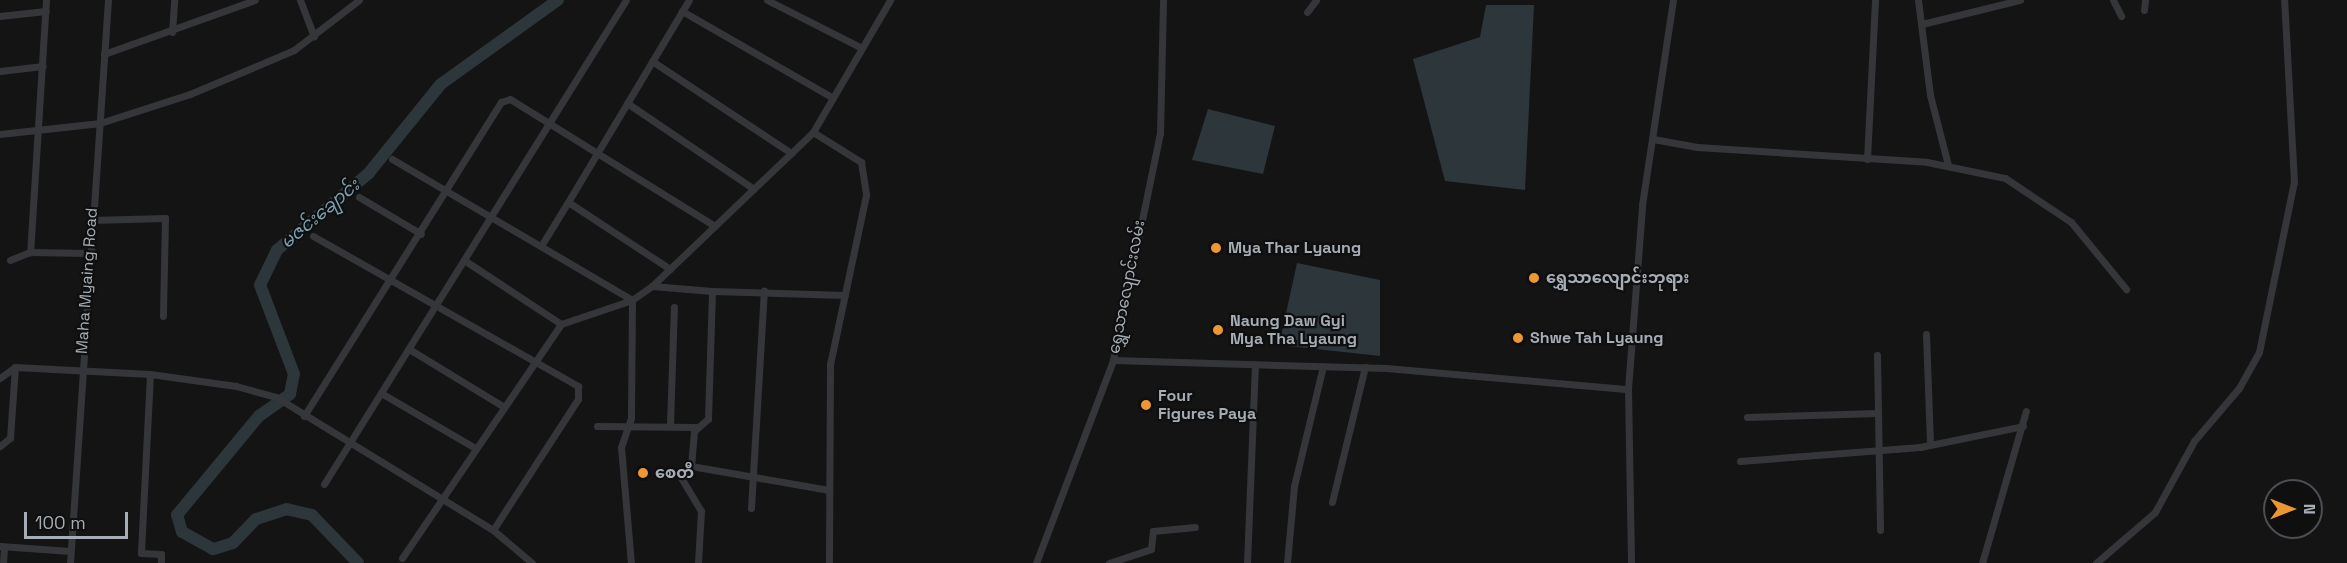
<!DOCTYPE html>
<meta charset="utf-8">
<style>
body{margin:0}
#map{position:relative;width:2347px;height:563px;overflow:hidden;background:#141415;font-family:"Space Grotesk","Noto Sans Myanmar",sans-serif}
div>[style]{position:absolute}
.water>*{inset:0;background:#2c363b}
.river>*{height:12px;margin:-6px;padding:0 6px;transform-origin:6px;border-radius:6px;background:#2c363b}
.minor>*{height:7px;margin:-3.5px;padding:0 3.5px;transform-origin:3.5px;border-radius:3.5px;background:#35363a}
.dots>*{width:16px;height:16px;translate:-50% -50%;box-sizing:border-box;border:3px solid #0f0f10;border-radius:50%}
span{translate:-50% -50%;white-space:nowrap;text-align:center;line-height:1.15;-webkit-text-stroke:4.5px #0f0f10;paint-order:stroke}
.poi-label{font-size:16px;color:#a6adb5;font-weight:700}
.left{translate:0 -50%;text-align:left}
.street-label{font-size:16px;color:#a6adb5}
.water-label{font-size:18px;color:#7d9fb0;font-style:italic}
.north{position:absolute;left:2263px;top:479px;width:60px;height:60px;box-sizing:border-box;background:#0f0f10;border:2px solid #4b4e52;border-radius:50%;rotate:90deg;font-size:16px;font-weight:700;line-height:24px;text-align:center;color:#a6adb5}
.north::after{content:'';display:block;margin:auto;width:21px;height:27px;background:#ed9734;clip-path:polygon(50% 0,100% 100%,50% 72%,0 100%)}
.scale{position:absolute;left:24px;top:512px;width:104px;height:27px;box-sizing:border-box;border:3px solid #a6adb5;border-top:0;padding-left:8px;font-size:18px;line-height:21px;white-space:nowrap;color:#a6adb5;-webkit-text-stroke:4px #0f0f10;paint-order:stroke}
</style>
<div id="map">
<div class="water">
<div style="clip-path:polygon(1486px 5px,1534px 5px,1525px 190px,1445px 181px,1413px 59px,1480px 37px)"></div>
<div style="clip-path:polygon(1208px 109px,1275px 126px,1263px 174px,1192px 160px)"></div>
<div style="clip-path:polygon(1297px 263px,1380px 280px,1380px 356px,1279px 345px)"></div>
</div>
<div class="river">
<div style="left:358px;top:563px;width:66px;rotate:-133.8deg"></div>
<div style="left:312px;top:515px;width:26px;rotate:-167deg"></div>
<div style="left:287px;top:509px;width:33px;rotate:162deg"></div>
<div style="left:256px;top:519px;width:33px;rotate:134deg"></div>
<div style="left:233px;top:543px;width:21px;rotate:163deg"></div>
<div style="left:213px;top:549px;width:35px;rotate:-151deg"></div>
<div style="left:182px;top:532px;width:18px;rotate:-106deg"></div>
<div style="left:177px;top:515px;width:129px;rotate:-50.4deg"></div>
<div style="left:259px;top:416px;width:38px;rotate:-35deg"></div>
<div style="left:290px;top:394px;width:20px;rotate:-79deg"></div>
<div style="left:294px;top:374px;width:95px;rotate:-110.9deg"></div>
<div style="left:260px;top:285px;width:39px;rotate:-64deg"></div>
<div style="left:277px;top:250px;width:119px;rotate:-39.9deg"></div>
<div style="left:368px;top:174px;width:116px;rotate:-51deg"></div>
<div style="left:441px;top:84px;width:144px;rotate:-35.7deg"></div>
</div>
<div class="minor">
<div style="left:46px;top:0;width:253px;rotate:93.6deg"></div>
<div style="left:30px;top:252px;width:58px;rotate:1deg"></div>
<div style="left:300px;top:0;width:39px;rotate:69deg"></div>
<div style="left:767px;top:0;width:106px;rotate:26.8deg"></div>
<div style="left:1918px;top:0;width:96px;rotate:82.8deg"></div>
<div style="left:1930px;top:95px;width:72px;rotate:75.6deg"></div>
<div style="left:2113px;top:0;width:18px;rotate:63deg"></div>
<div style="left:2144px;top:10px;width:10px;rotate:-84deg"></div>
<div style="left:682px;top:11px;width:174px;rotate:29.9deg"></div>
<div style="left:1307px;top:12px;width:15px;rotate:-53deg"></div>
<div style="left:0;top:16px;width:46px;rotate:-6.2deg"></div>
<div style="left:1922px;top:24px;width:101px;rotate:-13.8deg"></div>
<div style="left:172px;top:32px;width:32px;rotate:-86deg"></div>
<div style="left:104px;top:54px;width:160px;rotate:-19.7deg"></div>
<div style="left:652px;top:61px;width:167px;rotate:33.5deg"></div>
<div style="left:0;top:71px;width:43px;rotate:-6.6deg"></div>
<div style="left:627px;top:103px;width:153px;rotate:34.1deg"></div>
<div style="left:813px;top:132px;width:153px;rotate:-59.7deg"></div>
<div style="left:0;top:134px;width:101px;rotate:-6.3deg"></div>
<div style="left:100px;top:123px;width:95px;rotate:-17.9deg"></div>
<div style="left:190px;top:94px;width:113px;rotate:-22.9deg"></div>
<div style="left:294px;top:50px;width:82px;rotate:-37.6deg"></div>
<div style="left:1653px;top:139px;width:45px;rotate:10.3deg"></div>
<div style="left:1697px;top:147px;width:230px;rotate:3.7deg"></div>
<div style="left:1927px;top:162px;width:80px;rotate:11.6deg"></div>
<div style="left:2005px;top:178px;width:79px;rotate:33.7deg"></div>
<div style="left:2071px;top:222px;width:87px;rotate:50.6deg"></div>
<div style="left:392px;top:159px;width:278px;rotate:30.4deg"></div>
<div style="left:632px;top:300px;width:118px;rotate:90.5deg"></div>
<div style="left:631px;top:418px;width:31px;rotate:109deg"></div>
<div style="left:621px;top:447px;width:116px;rotate:85.1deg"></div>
<div style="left:1867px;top:159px;width:159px;rotate:-87.1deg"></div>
<div style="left:359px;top:197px;width:72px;rotate:30.8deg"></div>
<div style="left:91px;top:220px;width:74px;rotate:-1.5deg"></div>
<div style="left:165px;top:218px;width:98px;rotate:91.2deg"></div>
<div style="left:313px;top:236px;width:305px;rotate:29.5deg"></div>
<div style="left:578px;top:386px;width:13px;rotate:90deg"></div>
<div style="left:578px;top:399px;width:156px;rotate:123deg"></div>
<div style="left:541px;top:246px;width:52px;rotate:-58.5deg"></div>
<div style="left:10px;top:260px;width:22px;rotate:-22deg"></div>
<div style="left:464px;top:260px;width:116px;rotate:33.4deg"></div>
<div style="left:670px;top:269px;width:122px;rotate:-146.7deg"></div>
<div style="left:568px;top:202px;width:235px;rotate:-59.1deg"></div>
<div style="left:652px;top:286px;width:60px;rotate:4.8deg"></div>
<div style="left:1926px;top:334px;width:111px;rotate:87.9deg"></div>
<div style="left:409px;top:349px;width:111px;rotate:31.4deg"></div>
<div style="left:1877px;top:355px;width:175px;rotate:89deg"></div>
<div style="left:1113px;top:360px;width:273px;rotate:1.7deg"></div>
<div style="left:1386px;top:368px;width:243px;rotate:5deg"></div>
<div style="left:1628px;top:389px;width:185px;rotate:-85.6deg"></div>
<div style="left:1642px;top:205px;width:207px;rotate:-81.4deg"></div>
<div style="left:150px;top:374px;width:179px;rotate:92.9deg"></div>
<div style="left:141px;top:553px;width:20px;rotate:3deg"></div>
<div style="left:161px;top:554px;width:9px;rotate:90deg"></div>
<div style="left:0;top:378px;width:19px;rotate:-36deg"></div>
<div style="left:15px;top:367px;width:135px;rotate:3deg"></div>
<div style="left:150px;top:374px;width:87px;rotate:7.9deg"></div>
<div style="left:236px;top:386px;width:41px;rotate:15.4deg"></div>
<div style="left:276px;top:397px;width:255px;rotate:31.5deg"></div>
<div style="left:493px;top:530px;width:51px;rotate:40.2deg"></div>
<div style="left:1628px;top:389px;width:174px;rotate:89deg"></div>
<div style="left:381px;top:393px;width:109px;rotate:30.3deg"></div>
<div style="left:304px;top:416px;width:371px;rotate:-57.9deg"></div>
<div style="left:501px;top:102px;width:9px;rotate:-18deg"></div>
<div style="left:510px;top:99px;width:241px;rotate:31.8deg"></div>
<div style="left:1747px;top:417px;width:130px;rotate:-1.8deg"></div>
<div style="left:670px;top:425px;width:118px;rotate:-88.1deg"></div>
<div style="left:597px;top:426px;width:100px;rotate:0.6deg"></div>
<div style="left:0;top:446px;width:13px;rotate:-39deg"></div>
<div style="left:10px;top:438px;width:71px;rotate:-86deg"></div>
<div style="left:1740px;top:461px;width:181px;rotate:-4.4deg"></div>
<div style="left:1920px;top:447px;width:105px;rotate:-11.5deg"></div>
<div style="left:691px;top:466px;width:140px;rotate:9.9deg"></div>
<div style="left:324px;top:484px;width:570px;rotate:-58.04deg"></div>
<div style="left:1332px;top:502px;width:139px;rotate:-76.3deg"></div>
<div style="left:751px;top:508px;width:218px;rotate:-86.6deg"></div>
<div style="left:0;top:546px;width:70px;rotate:4.1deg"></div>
<div style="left:402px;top:558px;width:283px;rotate:-55.8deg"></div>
<div style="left:561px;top:324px;width:75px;rotate:-18.7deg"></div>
<div style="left:632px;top:300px;width:24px;rotate:-35deg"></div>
<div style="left:652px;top:286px;width:223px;rotate:-43.7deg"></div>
<div style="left:813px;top:132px;width:57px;rotate:32deg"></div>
<div style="left:861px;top:162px;width:33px;rotate:81deg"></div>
<div style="left:866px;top:195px;width:173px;rotate:102deg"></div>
<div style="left:830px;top:364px;width:199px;rotate:90.3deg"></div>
<div style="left:3px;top:563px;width:16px;rotate:-86deg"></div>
<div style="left:70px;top:563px;width:564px;rotate:-86.14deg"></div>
<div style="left:698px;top:563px;width:52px;rotate:-86.7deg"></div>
<div style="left:701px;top:511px;width:37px;rotate:-121deg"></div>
<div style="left:682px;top:479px;width:16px;rotate:-55deg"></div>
<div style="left:691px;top:466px;width:35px;rotate:-85deg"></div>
<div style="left:694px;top:431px;width:18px;rotate:-41deg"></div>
<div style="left:708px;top:419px;width:128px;rotate:-88.2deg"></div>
<div style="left:712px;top:291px;width:133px;rotate:1.7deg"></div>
<div style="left:1036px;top:563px;width:217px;rotate:-69.2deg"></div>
<div style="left:1113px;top:360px;width:231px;rotate:-78.3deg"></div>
<div style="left:1160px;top:134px;width:134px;rotate:-88.7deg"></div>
<div style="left:1109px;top:563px;width:44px;rotate:-18.4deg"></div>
<div style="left:1151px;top:549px;width:18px;rotate:-84deg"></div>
<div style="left:1153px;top:531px;width:42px;rotate:-5.4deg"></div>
<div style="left:1247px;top:563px;width:199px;rotate:-87.7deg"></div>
<div style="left:1287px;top:563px;width:77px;rotate:-84.8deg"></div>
<div style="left:1294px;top:486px;width:123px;rotate:-76.4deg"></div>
<div style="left:1982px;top:563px;width:158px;rotate:-73.9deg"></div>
<div style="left:2096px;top:563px;width:78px;rotate:-40.8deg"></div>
<div style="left:2155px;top:512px;width:81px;rotate:-61.2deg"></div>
<div style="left:2194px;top:441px;width:70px;rotate:-49.7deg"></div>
<div style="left:2239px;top:388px;width:41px;rotate:-60.9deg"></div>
<div style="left:2259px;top:352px;width:174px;rotate:-78.4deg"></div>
<div style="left:2294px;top:182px;width:182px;rotate:-93.1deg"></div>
</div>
<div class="dots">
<div style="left:1216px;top:248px;background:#ed9734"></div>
<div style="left:1534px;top:278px;background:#ed9734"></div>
<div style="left:1218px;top:330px;background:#ed9734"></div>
<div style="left:1518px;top:338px;background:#ed9734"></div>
<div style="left:1146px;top:405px;background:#ed9734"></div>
<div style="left:643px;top:473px;background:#ed9734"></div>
</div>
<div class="poi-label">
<span class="left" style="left:1228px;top:248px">Mya Thar Lyaung</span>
<span class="left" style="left:1546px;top:278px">ရွှေသာလျောင်းဘုရား</span>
<span class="left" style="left:1230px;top:330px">Naung Daw Gyi<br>Mya Tha Lyaung</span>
<span class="left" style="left:1530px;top:338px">Shwe Tah Lyaung</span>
<span class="left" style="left:1158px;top:405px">Four<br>Figures Paya</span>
<span class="left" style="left:655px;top:473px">စေတီ</span>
</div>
<div class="street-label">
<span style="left:87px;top:281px;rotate:-86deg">Maha Myaing Road</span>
<span style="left:1127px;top:287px;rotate:-79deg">ရွှေသာလျောင်းလမ်း</span>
</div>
<div class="water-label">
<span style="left:320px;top:214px;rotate:-40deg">မဇင်းချောင်း</span>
</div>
<div class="north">N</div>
<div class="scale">100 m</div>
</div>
